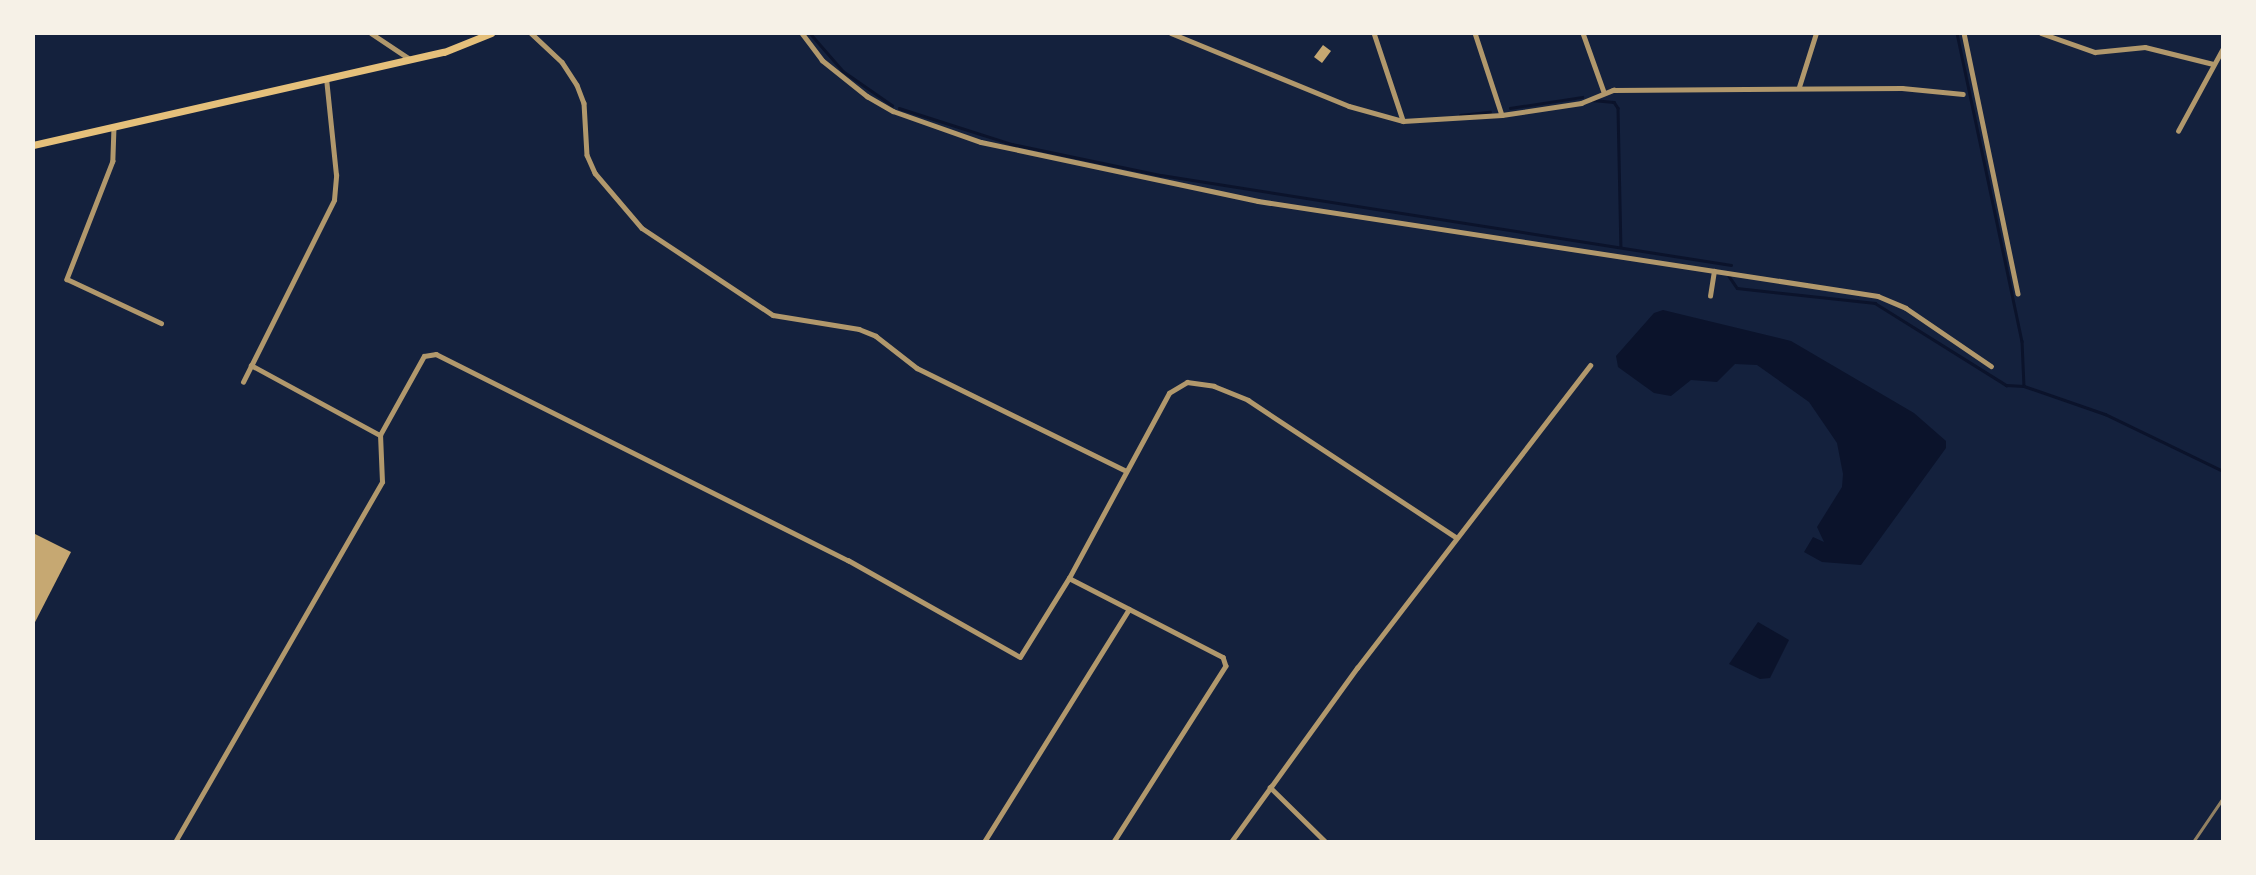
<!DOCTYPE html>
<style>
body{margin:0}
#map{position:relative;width:2256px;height:875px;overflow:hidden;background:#14213d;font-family:Rubik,sans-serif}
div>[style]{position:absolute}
.water>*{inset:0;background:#0b132b}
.stream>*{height:2.5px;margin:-1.25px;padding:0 1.25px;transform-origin:1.25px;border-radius:1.25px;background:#0b132b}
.building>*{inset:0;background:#c6a872}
.minor>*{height:4.5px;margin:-2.25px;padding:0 2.25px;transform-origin:2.25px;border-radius:2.25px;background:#b1986c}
.primary>*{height:7px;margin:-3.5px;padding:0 3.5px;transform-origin:3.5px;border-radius:3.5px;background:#e5c07b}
.rail>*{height:2.5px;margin:-1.25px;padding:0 1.25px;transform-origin:1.25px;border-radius:1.25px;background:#918062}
span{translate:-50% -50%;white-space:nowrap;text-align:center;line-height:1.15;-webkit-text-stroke:7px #f6f1e7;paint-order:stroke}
.frame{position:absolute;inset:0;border:35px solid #f6f1e7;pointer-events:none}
</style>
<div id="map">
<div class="water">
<div style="clip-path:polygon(1663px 310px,1791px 341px,1914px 413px,1946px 441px,1946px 448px,1861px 565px,1822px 562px,1804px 552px,1813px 537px,1824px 542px,1817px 527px,1842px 487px,1843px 474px,1837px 443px,1809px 402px,1757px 365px,1735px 364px,1717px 382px,1691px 380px,1671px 396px,1654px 393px,1618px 367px,1616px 356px,1654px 313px)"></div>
<div style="clip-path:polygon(1758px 622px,1789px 640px,1770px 678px,1760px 679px,1729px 664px)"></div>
</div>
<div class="stream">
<div style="left:810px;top:33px;width:50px;rotate:49deg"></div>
<div style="left:843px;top:71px;width:60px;rotate:34.8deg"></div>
<div style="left:1957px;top:33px;width:315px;rotate:78.1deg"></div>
<div style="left:2022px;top:341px;width:45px;rotate:87.5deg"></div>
<div style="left:1592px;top:100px;width:22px;rotate:5deg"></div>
<div style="left:1614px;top:102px;width:7px;rotate:56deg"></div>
<div style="left:1618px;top:108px;width:139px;rotate:88.8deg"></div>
<div style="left:899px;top:108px;width:119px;rotate:17.7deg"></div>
<div style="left:1012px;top:144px;width:152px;rotate:11.8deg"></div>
<div style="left:1161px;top:175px;width:577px;rotate:8.97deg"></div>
<div style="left:1510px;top:108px;width:73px;rotate:-8.7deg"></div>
<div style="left:1460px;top:115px;width:30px;rotate:-6deg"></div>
<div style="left:1729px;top:276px;width:14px;rotate:56deg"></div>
<div style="left:1737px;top:288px;width:139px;rotate:6.2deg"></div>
<div style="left:1875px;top:303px;width:155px;rotate:32deg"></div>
<div style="left:2006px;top:385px;width:18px;rotate:3deg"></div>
<div style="left:2024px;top:386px;width:86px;rotate:19.1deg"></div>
<div style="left:2105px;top:414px;width:131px;rotate:25.8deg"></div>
</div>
<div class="building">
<div style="clip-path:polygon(1323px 45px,1331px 51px,1322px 63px,1314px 57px)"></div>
<div style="clip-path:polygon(33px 533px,71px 552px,33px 626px)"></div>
</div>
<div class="minor">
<div style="left:371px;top:33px;width:47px;rotate:33.7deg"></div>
<div style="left:531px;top:33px;width:42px;rotate:43.1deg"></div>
<div style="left:562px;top:62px;width:27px;rotate:57deg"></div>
<div style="left:577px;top:85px;width:19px;rotate:69deg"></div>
<div style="left:584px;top:103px;width:52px;rotate:86.7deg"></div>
<div style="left:587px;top:155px;width:20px;rotate:66deg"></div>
<div style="left:595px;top:173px;width:72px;rotate:49.5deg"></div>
<div style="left:642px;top:228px;width:157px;rotate:33.6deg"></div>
<div style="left:773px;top:315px;width:87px;rotate:9.2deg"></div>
<div style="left:859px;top:329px;width:18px;rotate:22deg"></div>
<div style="left:876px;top:336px;width:52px;rotate:38deg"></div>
<div style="left:917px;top:368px;width:233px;rotate:26.2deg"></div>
<div style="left:802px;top:33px;width:34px;rotate:53deg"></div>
<div style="left:822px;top:60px;width:58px;rotate:38.7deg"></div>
<div style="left:867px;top:96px;width:30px;rotate:30deg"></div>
<div style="left:893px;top:111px;width:93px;rotate:19.4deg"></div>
<div style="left:981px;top:142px;width:283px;rotate:12deg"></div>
<div style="left:1258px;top:201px;width:627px;rotate:8.71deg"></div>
<div style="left:1878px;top:296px;width:30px;rotate:23deg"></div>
<div style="left:1906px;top:308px;width:103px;rotate:34.3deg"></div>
<div style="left:1171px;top:33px;width:192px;rotate:22.3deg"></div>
<div style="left:1349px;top:106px;width:56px;rotate:15.5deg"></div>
<div style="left:1403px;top:121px;width:99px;rotate:-3.5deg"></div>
<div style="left:1502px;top:115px;width:80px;rotate:-8.6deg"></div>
<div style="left:1581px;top:103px;width:35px;rotate:-22deg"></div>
<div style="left:1613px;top:90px;width:289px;rotate:-0.4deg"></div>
<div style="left:1902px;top:88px;width:61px;rotate:5.6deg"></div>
<div style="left:1374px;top:33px;width:92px;rotate:71.6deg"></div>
<div style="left:1475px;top:33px;width:86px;rotate:71.8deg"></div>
<div style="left:1583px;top:33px;width:63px;rotate:70.4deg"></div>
<div style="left:1964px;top:33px;width:266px;rotate:78.3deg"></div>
<div style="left:2041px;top:33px;width:57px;rotate:19.4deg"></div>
<div style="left:2095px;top:52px;width:50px;rotate:-5.7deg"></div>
<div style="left:2145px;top:47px;width:70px;rotate:14deg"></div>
<div style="left:1799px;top:87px;width:57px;rotate:-72.5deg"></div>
<div style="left:114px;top:127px;width:34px;rotate:92deg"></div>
<div style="left:113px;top:161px;width:127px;rotate:111.3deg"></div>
<div style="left:67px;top:279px;width:104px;rotate:25.1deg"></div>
<div style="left:2178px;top:131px;width:94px;rotate:-61.5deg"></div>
<div style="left:1710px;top:296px;width:25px;rotate:-81deg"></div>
<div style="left:251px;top:365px;width:147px;rotate:28.5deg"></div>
<div style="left:380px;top:435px;width:90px;rotate:-60.9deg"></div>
<div style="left:424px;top:356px;width:12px;rotate:-9deg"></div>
<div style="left:436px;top:354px;width:461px;rotate:26.6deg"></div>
<div style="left:848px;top:560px;width:197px;rotate:29.4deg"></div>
<div style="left:1020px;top:657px;width:93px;rotate:-58.2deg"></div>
<div style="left:1069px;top:578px;width:210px;rotate:-61.6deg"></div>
<div style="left:1169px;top:393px;width:21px;rotate:-31deg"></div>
<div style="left:1187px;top:382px;width:27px;rotate:8deg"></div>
<div style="left:1214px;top:386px;width:37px;rotate:22deg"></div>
<div style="left:1248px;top:400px;width:249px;rotate:33.4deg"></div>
<div style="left:243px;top:382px;width:203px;rotate:-63.4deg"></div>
<div style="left:334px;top:200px;width:25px;rotate:-85deg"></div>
<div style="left:336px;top:175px;width:97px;rotate:-95.9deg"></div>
<div style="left:1069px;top:578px;width:173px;rotate:27.2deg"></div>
<div style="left:1223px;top:657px;width:9px;rotate:72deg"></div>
<div style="left:1226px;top:666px;width:209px;rotate:122.5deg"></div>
<div style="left:1270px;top:787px;width:78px;rotate:44.5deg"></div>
<div style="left:175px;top:842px;width:415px;rotate:-60.1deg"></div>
<div style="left:382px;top:482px;width:47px;rotate:-92.4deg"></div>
<div style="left:984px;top:842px;width:274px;rotate:-58.1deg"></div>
<div style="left:1231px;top:842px;width:215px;rotate:-54.1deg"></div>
<div style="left:1357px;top:668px;width:382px;rotate:-52.4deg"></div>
</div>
<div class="primary">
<div style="left:33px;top:145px;width:421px;rotate:-12.8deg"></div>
<div style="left:444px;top:52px;width:51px;rotate:-22deg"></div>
</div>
<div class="rail">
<div style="left:2193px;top:842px;width:53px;rotate:-55.7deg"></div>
</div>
<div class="frame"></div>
</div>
